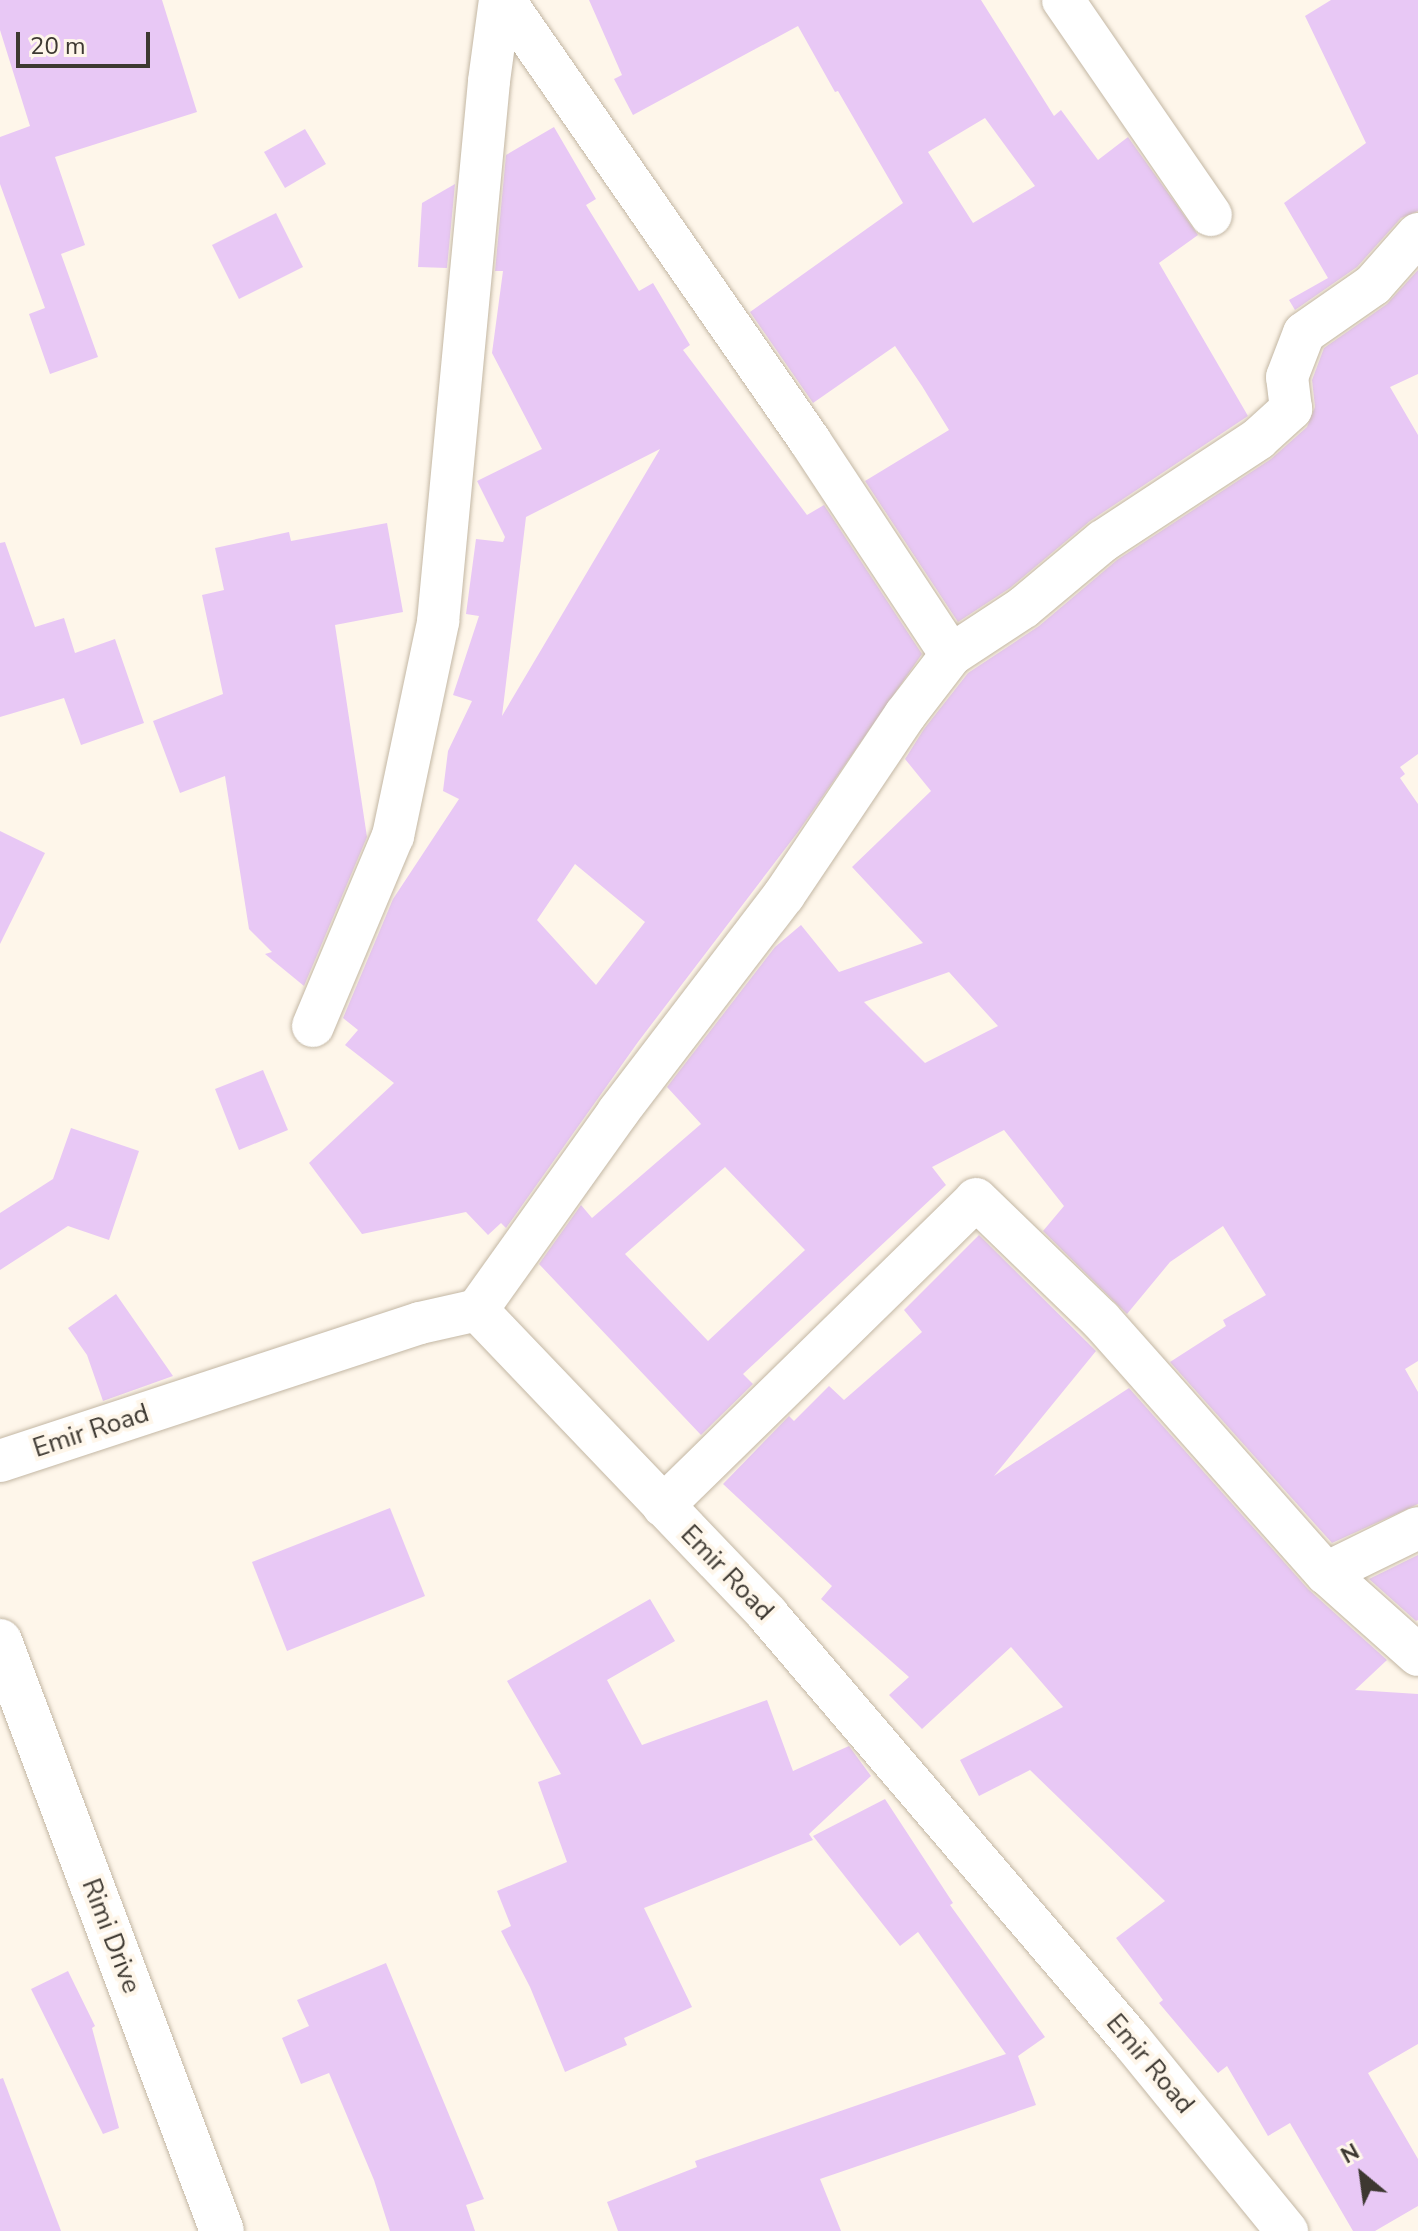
<!DOCTYPE html>
<style>
body{margin:0}
#map{position:relative;width:1418px;height:2231px;overflow:hidden;background:#fef6ea;font-family:"Nunito Sans",sans-serif}
div>[style]{position:absolute}
.building>*{inset:0;background:#e8c8f5}
.roads{filter:drop-shadow(0 0 2px #c3b7a4) drop-shadow(0 0 2px #c3b7a4)}
.minor>*{height:42px;margin:-21px;padding:0 21px;transform-origin:21px;border-radius:21px;background:#fff}
.tertiary>*{height:44px;margin:-22px;padding:0 22px;transform-origin:22px;border-radius:22px;background:#fff}
span{translate:-50% -50%;white-space:nowrap;text-align:center;line-height:1.15;-webkit-text-stroke:8px #fef6ea;paint-order:stroke}
.street-label{font-size:26px;color:#3d3831}
.north{position:absolute;left:1322px;top:2135px;width:80px;height:80px;-webkit-text-stroke:6px #fef6ea;paint-order:stroke;rotate:331deg;font-size:22px;font-weight:700;line-height:32px;text-align:center;color:#3d3831}
.north::after{content:'';display:block;margin:auto;width:28px;height:36px;background:#3d3831;clip-path:polygon(50% 0,100% 100%,50% 72%,0 100%)}
.scale{position:absolute;left:16px;top:32px;width:134px;height:36px;box-sizing:border-box;border:4px solid #3d3831;border-top:0;padding-left:10px;font-size:24px;line-height:28px;white-space:nowrap;color:#3d3831;-webkit-text-stroke:6px #fef6ea;paint-order:stroke}
</style>
<div id="map">
<div class="building">
<div style="clip-path:polygon(0 0,162px 0,197px 112px,55px 157px,85px 245px,61px 254px,98px 357px,50px 374px,29px 314px,45px 308px,0 184px,0 137px,30px 126px,0 30px)"></div>
<div style="clip-path:polygon(evenodd,589px 0,981px 0,1054px 116px,1061px 110px,1098px 160px,1128px 137px,1198px 235px,1159px 263px,1248px 416px,1090px 521px,1010px 588px,958px 622px,865px 481px,949px 430px,922px 386px,895px 346px,813px 403px,750px 312px,903px 203px,838px 91px,835px 92px,798px 26px,633px 115px,614px 79px,622px 75px,589px 0,985px 118px,1035px 186px,973px 223px,928px 152px,985px 118px)"></div>
<div style="clip-path:polygon(1331px 0,1418px 0,1418px 211px,1401px 218px,1357px 267px,1295px 310px,1289px 300px,1328px 278px,1284px 203px,1366px 143px,1305px 16px)"></div>
<div style="clip-path:polygon(evenodd,554px 127px,596px 199px,586px 205px,639px 291px,653px 283px,690px 345px,683px 350px,807px 515px,824px 505px,922px 654px,798px 832px,638px 1042px,506px 1228px,501px 1223px,488px 1235px,466px 1212px,362px 1234px,309px 1163px,394px 1083px,345px 1045px,358px 1030px,343px 1018px,393px 899px,459px 799px,443px 791px,448px 751px,472px 701px,453px 695px,479px 616px,466px 614px,476px 539px,503px 542px,505px 537px,477px 481px,542px 449px,492px 353px,503px 271px,495px 271px,506px 155px,554px 127px,660px 449px,502px 716px,526px 517px,660px 449px,554px 127px,575px 864px,645px 922px,596px 985px,537px 920px,575px 864px)"></div>
<div style="clip-path:polygon(305px 129px,326px 164px,285px 188px,264px 152px)"></div>
<div style="clip-path:polygon(455px 184px,447px 268px,418px 267px,422px 203px)"></div>
<div style="clip-path:polygon(276px 213px,303px 267px,239px 299px,212px 245px)"></div>
<div style="clip-path:polygon(evenodd,1418px 270px,1418px 374px,1390px 387px,1418px 435px,1418px 754px,1400px 767px,1405px 774px,1400px 778px,1418px 804px,1418px 1361px,1405px 1369px,1418px 1392px,1418px 1504px,1332px 1543px,1170px 1362px,1226px 1326px,1223px 1320px,1266px 1295px,1223px 1226px,1170px 1262px,1127px 1314px,1043px 1231px,1064px 1206px,1004px 1130px,932px 1167px,946px 1185px,743px 1374px,753px 1384px,701px 1435px,539px 1264px,581px 1205px,592px 1218px,701px 1124px,667px 1087px,775px 947px,801px 925px,839px 972px,923px 943px,852px 867px,931px 791px,905px 759px,924px 729px,968px 673px,1039px 626px,1117px 560px,1271px 459px,1307px 427px,1315px 407px,1312px 380px,1324px 348px,1387px 304px,1418px 270px,949px 972px,998px 1026px,925px 1063px,864px 1002px,949px 972px,1418px 270px,725px 1167px,805px 1250px,708px 1341px,625px 1254px,725px 1167px)"></div>
<div style="clip-path:polygon(387px 523px,403px 612px,335px 625px,367px 837px,304px 986px,265px 954px,272px 952px,249px 929px,225px 776px,180px 793px,153px 721px,223px 694px,202px 595px,224px 590px,215px 548px,289px 532px,291px 541px)"></div>
<div style="clip-path:polygon(5px 542px,35px 627px,64px 618px,75px 653px,115px 639px,144px 723px,81px 745px,64px 698px,0 717px,0 543px)"></div>
<div style="clip-path:polygon(0 831px,45px 853px,0 944px)"></div>
<div style="clip-path:polygon(263px 1070px,288px 1130px,239px 1150px,215px 1089px)"></div>
<div style="clip-path:polygon(71px 1128px,139px 1151px,109px 1240px,68px 1226px,0 1270px,0 1213px,53px 1179px)"></div>
<div style="clip-path:polygon(979px 1235px,1096px 1351px,994px 1476px,1129px 1388px,1308px 1589px,1387px 1660px,1355px 1690px,1418px 1694px,1418px 2044px,1368px 2073px,1418px 2159px,1418px 2206px,1375px 2231px,1353px 2231px,1290px 2123px,1268px 2136px,1227px 2066px,1218px 2073px,1159px 2003px,1163px 2000px,1116px 1938px,1165px 1901px,1030px 1770px,979px 1796px,960px 1760px,1063px 1707px,1011px 1647px,922px 1729px,889px 1695px,909px 1677px,821px 1599px,832px 1586px,723px 1484px,789px 1416px,794px 1421px,829px 1386px,844px 1400px,922px 1332px,904px 1310px)"></div>
<div style="clip-path:polygon(116px 1294px,173px 1376px,103px 1401px,87px 1355px,68px 1328px)"></div>
<div style="clip-path:polygon(390px 1508px,425px 1596px,287px 1651px,252px 1562px)"></div>
<div style="clip-path:polygon(1418px 1555px,1418px 1620px,1416px 1621px,1369px 1579px)"></div>
<div style="clip-path:polygon(650px 1599px,675px 1641px,607px 1680px,642px 1745px,767px 1700px,793px 1771px,849px 1746px,871px 1776px,809px 1834px,813px 1840px,644px 1908px,692px 2007px,624px 2038px,627px 2045px,565px 2072px,530px 1987px,501px 1931px,511px 1926px,497px 1891px,567px 1862px,538px 1782px,561px 1774px,507px 1681px)"></div>
<div style="clip-path:polygon(885px 1799px,953px 1903px,950px 1905px,1045px 2037px,1018px 2056px,1036px 2105px,820px 2179px,841px 2231px,618px 2231px,607px 2202px,697px 2167px,695px 2161px,1006px 2054px,918px 1932px,900px 1946px,813px 1836px)"></div>
<div style="clip-path:polygon(386px 1963px,484px 2199px,466px 2205px,475px 2231px,390px 2231px,374px 2180px,329px 2073px,301px 2084px,282px 2038px,309px 2026px,297px 2000px)"></div>
<div style="clip-path:polygon(68px 1971px,95px 2026px,92px 2028px,119px 2128px,103px 2134px,31px 1989px)"></div>
<div style="clip-path:polygon(3px 2078px,61px 2231px,0 2231px,0 2079px)"></div>
</div>
<div class="roads">
<div class="minor">
<div style="left:504px;top:0;width:537px;rotate:55.24deg"></div>
<div style="left:810px;top:441px;width:256px;rotate:56.6deg"></div>
<div style="left:1063px;top:0;width:261px;rotate:55.5deg"></div>
<div style="left:313px;top:1026px;width:206px;rotate:-67.2deg"></div>
<div style="left:393px;top:836px;width:219px;rotate:-78.1deg"></div>
<div style="left:438px;top:622px;width:543px;rotate:-84.61deg"></div>
<div style="left:489px;top:81px;width:82px;rotate:-82.3deg"></div>
<div style="left:477px;top:1310px;width:243px;rotate:-54.5deg"></div>
<div style="left:618px;top:1112px;width:273px;rotate:-52.6deg"></div>
<div style="left:784px;top:895px;width:217px;rotate:-56.1deg"></div>
<div style="left:905px;top:715px;width:76px;rotate:-52.5deg"></div>
<div style="left:951px;top:655px;width:87px;rotate:-33.3deg"></div>
<div style="left:1024px;top:607px;width:103px;rotate:-39.9deg"></div>
<div style="left:1103px;top:541px;width:186px;rotate:-33.3deg"></div>
<div style="left:1258px;top:439px;width:45px;rotate:-42.3deg"></div>
<div style="left:1291px;top:409px;width:32px;rotate:-97deg"></div>
<div style="left:1287px;top:377px;width:47px;rotate:-68.9deg"></div>
<div style="left:1304px;top:333px;width:84px;rotate:-34.8deg"></div>
<div style="left:1373px;top:285px;width:68px;rotate:-48.6deg"></div>
<div style="left:0;top:1461px;width:442px;rotate:-18.2deg"></div>
<div style="left:420px;top:1323px;width:58px;rotate:-12.8deg"></div>
<div style="left:477px;top:1310px;width:422px;rotate:46.3deg"></div>
<div style="left:768px;top:1615px;width:559px;rotate:49.5deg"></div>
<div style="left:1131px;top:2040px;width:247px;rotate:50.8deg"></div>
<div style="left:663px;top:1506px;width:438px;rotate:-44.4deg"></div>
<div style="left:976px;top:1199px;width:174px;rotate:44.1deg"></div>
<div style="left:1101px;top:1320px;width:339px;rotate:48.4deg"></div>
<div style="left:1326px;top:1573px;width:123px;rotate:41.7deg"></div>
<div style="left:1326px;top:1573px;width:102px;rotate:-26.1deg"></div>
</div>
<div class="tertiary">
<div style="left:0;top:1641px;width:630px;rotate:69.38deg"></div>
</div>
</div>
<div class="street-label">
<span style="left:91px;top:1431px;rotate:-18deg">Emir Road</span>
<span style="left:727px;top:1573px;rotate:46deg">Emir Road</span>
<span style="left:111px;top:1936px;rotate:69deg">Rimi Drive</span>
<span style="left:1150px;top:2064px;rotate:50deg">Emir Road</span>
</div>
<div class="north">N</div>
<div class="scale">20 m</div>
</div>
